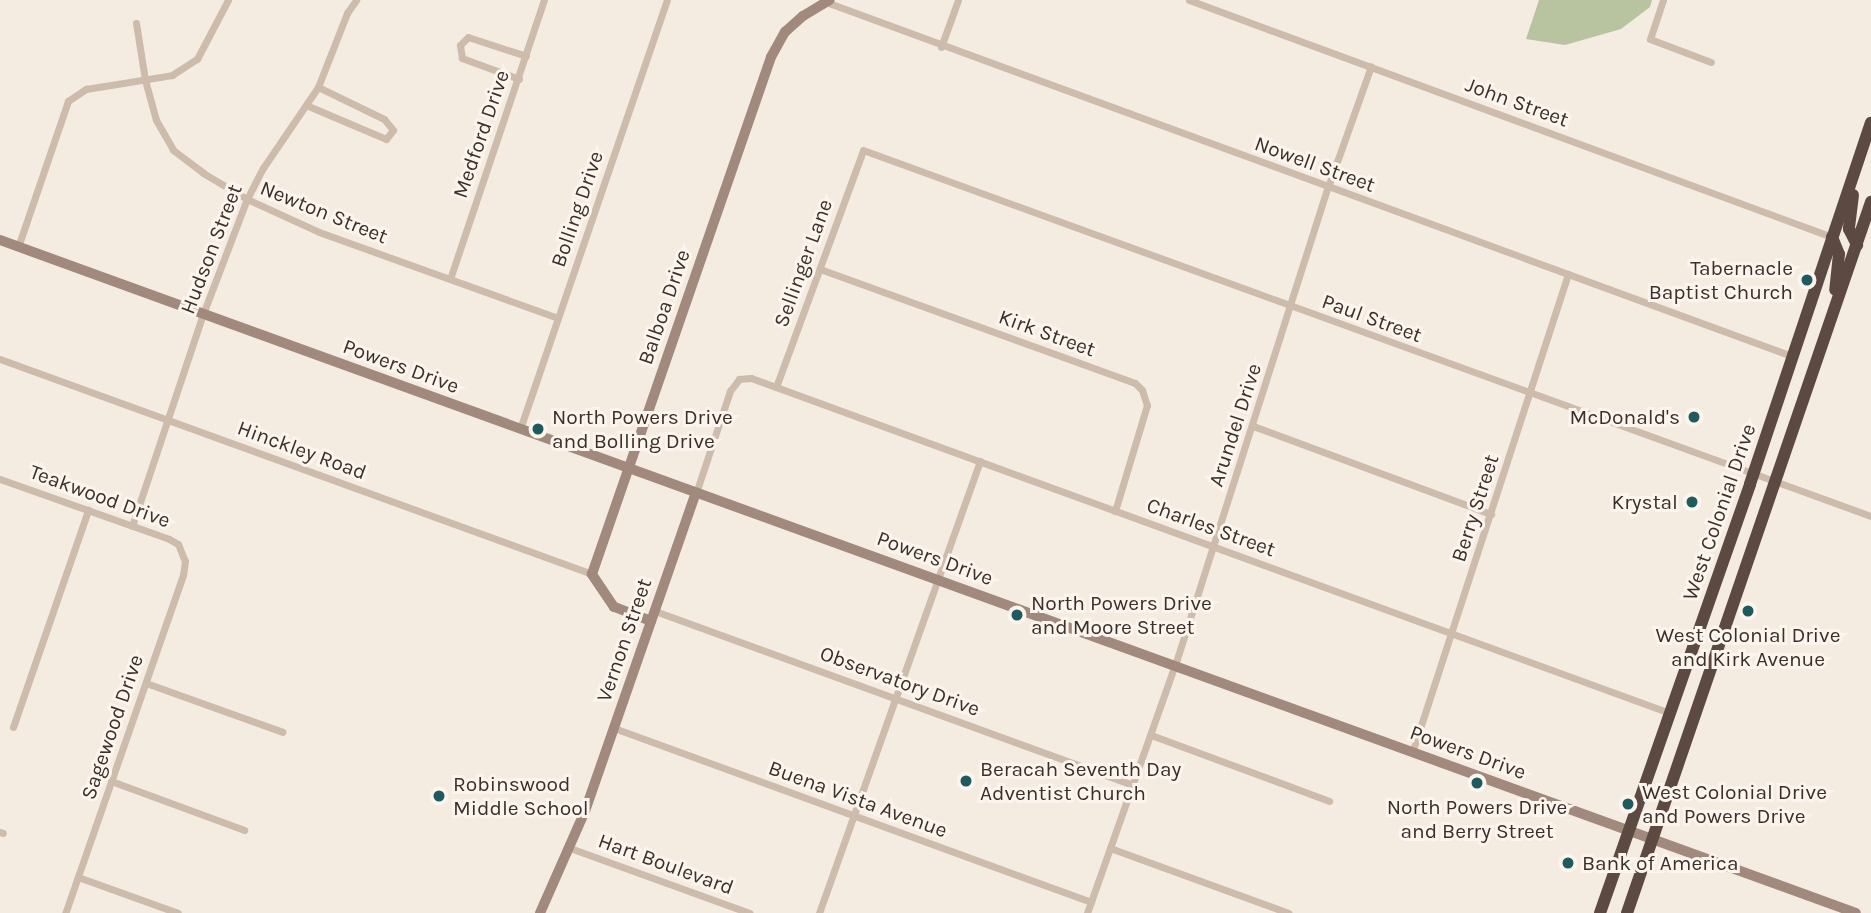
<!DOCTYPE html>
<style>
body{margin:0}
#map{position:relative;width:1871px;height:913px;overflow:hidden;background:#f4ebe1;font-family:Karla,sans-serif}
div>[style]{position:absolute}
.green>*{inset:0;background:#b8c4a0}
.street>*{height:7px;margin:-3.5px;padding:0 3.5px;transform-origin:3.5px;border-radius:3.5px;background:#cdbbac}
.secondary>*{height:10px;margin:-5px;padding:0 5px;transform-origin:5px;border-radius:5px;background:#a18a7d}
.highway>*{height:12px;margin:-6px;padding:0 6px;transform-origin:6px;border-radius:6px;background:#5c4a42}
.dots>*{width:19px;height:19px;translate:-50% -50%;box-sizing:border-box;border:4px solid #fbf5ee;border-radius:50%}
span{translate:-50% -50%;white-space:nowrap;text-align:center;line-height:1.15;-webkit-text-stroke:6px #fbf5ee;paint-order:stroke}
.street-label{font-size:21px;color:#3b302b}
.poi-label{font-size:21px;color:#3b302b}
.right{translate:-100% -50%;text-align:right}
.left{translate:0 -50%;text-align:left}
</style>
<div id="map">
<div class="green">
<div style="clip-path:polygon(1539px 0,1652px 0,1650px 7px,1621px 29px,1565px 45px,1526px 39px)"></div>
</div>
<div class="street">
<div style="left:1189px;top:0;width:685px;rotate:20.23deg"></div>
<div style="left:1663px;top:0;width:41px;rotate:108.4deg"></div>
<div style="left:1650px;top:39px;width:65px;rotate:20.7deg"></div>
<div style="left:826px;top:2px;width:1029px;rotate:20.13deg"></div>
<div style="left:136px;top:23px;width:58px;rotate:81deg"></div>
<div style="left:145px;top:80px;width:41px;rotate:74.6deg"></div>
<div style="left:156px;top:120px;width:34px;rotate:60deg"></div>
<div style="left:173px;top:150px;width:38px;rotate:37deg"></div>
<div style="left:203px;top:173px;width:51px;rotate:30.6deg"></div>
<div style="left:247px;top:199px;width:79px;rotate:24.6deg"></div>
<div style="left:319px;top:232px;width:254px;rotate:19.8deg"></div>
<div style="left:941px;top:47px;width:50px;rotate:-70.1deg"></div>
<div style="left:519px;top:79px;width:61px;rotate:-159.8deg"></div>
<div style="left:462px;top:58px;width:13px;rotate:-99deg"></div>
<div style="left:460px;top:45px;width:11px;rotate:-45deg"></div>
<div style="left:468px;top:37px;width:61px;rotate:18.1deg"></div>
<div style="left:306px;top:105px;width:87px;rotate:23deg"></div>
<div style="left:386px;top:139px;width:11px;rotate:-52deg"></div>
<div style="left:393px;top:130px;width:14px;rotate:-129deg"></div>
<div style="left:384px;top:119px;width:73px;rotate:-154.1deg"></div>
<div style="left:18px;top:247px;width:154px;rotate:-71.1deg"></div>
<div style="left:68px;top:101px;width:22px;rotate:-34deg"></div>
<div style="left:86px;top:89px;width:87px;rotate:-9.2deg"></div>
<div style="left:172px;top:75px;width:30px;rotate:-33deg"></div>
<div style="left:197px;top:59px;width:67px;rotate:-62.3deg"></div>
<div style="left:820px;top:269px;width:335px;rotate:19.9deg"></div>
<div style="left:1135px;top:383px;width:10px;rotate:45deg"></div>
<div style="left:1142px;top:390px;width:16px;rotate:72deg"></div>
<div style="left:1147px;top:405px;width:111px;rotate:106.8deg"></div>
<div style="left:450px;top:279px;width:294px;rotate:-71.4deg"></div>
<div style="left:0;top:359px;width:630px;rotate:19.96deg"></div>
<div style="left:776px;top:387px;width:252px;rotate:-69.8deg"></div>
<div style="left:863px;top:150px;width:1072px;rotate:19.96deg"></div>
<div style="left:1253px;top:426px;width:254px;rotate:20.3deg"></div>
<div style="left:520px;top:429px;width:453px;rotate:-71.1deg"></div>
<div style="left:0;top:479px;width:179px;rotate:19.5deg"></div>
<div style="left:169px;top:539px;width:10px;rotate:29deg"></div>
<div style="left:178px;top:544px;width:18px;rotate:68deg"></div>
<div style="left:185px;top:561px;width:14px;rotate:98deg"></div>
<div style="left:183px;top:575px;width:358px;rotate:109.2deg"></div>
<div style="left:696px;top:493px;width:108px;rotate:-71.6deg"></div>
<div style="left:730px;top:391px;width:15px;rotate:-53deg"></div>
<div style="left:739px;top:379px;width:12px;rotate:-5deg"></div>
<div style="left:751px;top:378px;width:978px;rotate:20.03deg"></div>
<div style="left:132px;top:526px;width:224px;rotate:-71.5deg"></div>
<div style="left:203px;top:314px;width:123px;rotate:-69.1deg"></div>
<div style="left:247px;top:199px;width:35px;rotate:-63deg"></div>
<div style="left:263px;top:168px;width:98px;rotate:-55.8deg"></div>
<div style="left:318px;top:87px;width:79px;rotate:-68.6deg"></div>
<div style="left:347px;top:13px;width:16px;rotate:-55deg"></div>
<div style="left:655px;top:611px;width:509px;rotate:20deg"></div>
<div style="left:146px;top:683px;width:145px;rotate:19.7deg"></div>
<div style="left:13px;top:727px;width:230px;rotate:-70.9deg"></div>
<div style="left:614px;top:728px;width:508px;rotate:20.04deg"></div>
<div style="left:1151px;top:735px;width:190px;rotate:20.3deg"></div>
<div style="left:1412px;top:753px;width:504px;rotate:-71.96deg"></div>
<div style="left:111px;top:781px;width:142px;rotate:20.2deg"></div>
<div style="left:0;top:832px;width:3px;rotate:18deg"></div>
<div style="left:570px;top:848px;width:191px;rotate:19.9deg"></div>
<div style="left:1110px;top:848px;width:190px;rotate:20deg"></div>
<div style="left:78px;top:877px;width:106px;rotate:19.8deg"></div>
<div style="left:819px;top:913px;width:480px;rotate:-70.4deg"></div>
<div style="left:1087px;top:913px;width:269px;rotate:-70.5deg"></div>
<div style="left:1177px;top:659px;width:496px;rotate:-72.3deg"></div>
<div style="left:1328px;top:187px;width:128px;rotate:-70.4deg"></div>
</div>
<div class="secondary">
<div style="left:0;top:240px;width:1974px;rotate:19.93deg"></div>
<div style="left:651px;top:621px;width:40px;rotate:-159deg"></div>
<div style="left:614px;top:607px;width:40px;rotate:-124deg"></div>
<div style="left:592px;top:574px;width:547px;rotate:-70.9deg"></div>
<div style="left:771px;top:57px;width:29px;rotate:-61deg"></div>
<div style="left:785px;top:32px;width:24px;rotate:-42deg"></div>
<div style="left:803px;top:16px;width:31px;rotate:-31deg"></div>
<div style="left:540px;top:913px;width:111px;rotate:-66.2deg"></div>
<div style="left:585px;top:811px;width:337px;rotate:-70.8deg"></div>
</div>
<div class="highway">
<div style="left:1853px;top:195px;width:34px;rotate:97deg"></div>
<div style="left:1849px;top:229px;width:18px;rotate:63deg"></div>
<div style="left:1832px;top:237px;width:18px;rotate:68deg"></div>
<div style="left:1839px;top:254px;width:36px;rotate:96deg"></div>
<div style="left:1600px;top:913px;width:454px;rotate:-70.7deg"></div>
<div style="left:1750px;top:484px;width:381px;rotate:-71.5deg"></div>
<div style="left:1627px;top:913px;width:752px;rotate:-71.06deg"></div>
</div>
<div class="dots">
<div style="left:1807px;top:280px;background:#1f5a5e"></div>
<div style="left:1694px;top:417px;background:#1f5a5e"></div>
<div style="left:538px;top:429px;background:#1f5a5e"></div>
<div style="left:1692px;top:502px;background:#1f5a5e"></div>
<div style="left:1748px;top:611px;background:#1f5a5e"></div>
<div style="left:1017px;top:615px;background:#1f5a5e"></div>
<div style="left:966px;top:781px;background:#1f5a5e"></div>
<div style="left:1477px;top:783px;background:#1f5a5e"></div>
<div style="left:439px;top:796px;background:#1f5a5e"></div>
<div style="left:1628px;top:804px;background:#1f5a5e"></div>
<div style="left:1568px;top:863px;background:#1f5a5e"></div>
</div>
<div class="street-label">
<span style="left:1517px;top:102px;rotate:20deg">John Street</span>
<span style="left:481px;top:134px;rotate:-71deg">Medford Drive</span>
<span style="left:1315px;top:164px;rotate:20deg">Nowell Street</span>
<span style="left:577px;top:209px;rotate:-71deg">Bolling Drive</span>
<span style="left:324px;top:212px;rotate:22deg">Newton Street</span>
<span style="left:211px;top:249px;rotate:-69deg">Hudson Street</span>
<span style="left:803px;top:263px;rotate:-70deg">Sellinger Lane</span>
<span style="left:664px;top:307px;rotate:-71deg">Balboa Drive</span>
<span style="left:1372px;top:318px;rotate:20deg">Paul Street</span>
<span style="left:1047px;top:333px;rotate:20deg">Kirk Street</span>
<span style="left:401px;top:366px;rotate:20deg">Powers Drive</span>
<span style="left:1235px;top:425px;rotate:-72deg">Arundel Drive</span>
<span style="left:302px;top:450px;rotate:20deg">Hinckley Road</span>
<span style="left:100px;top:496px;rotate:20deg">Teakwood Drive</span>
<span style="left:1475px;top:508px;rotate:-72deg">Berry Street</span>
<span style="left:1719px;top:512px;rotate:-71deg">West Colonial Drive</span>
<span style="left:1211px;top:527px;rotate:20deg">Charles Street</span>
<span style="left:935px;top:558px;rotate:20deg">Powers Drive</span>
<span style="left:624px;top:640px;rotate:-71deg">Vernon Street</span>
<span style="left:900px;top:681px;rotate:20deg">Observatory Drive</span>
<span style="left:112px;top:727px;rotate:-71deg">Sagewood Drive</span>
<span style="left:1468px;top:752px;rotate:20deg">Powers Drive</span>
<span style="left:858px;top:799px;rotate:20deg">Buena Vista Avenue</span>
<span style="left:666px;top:864px;rotate:20deg">Hart Boulevard</span>
</div>
<div class="poi-label">
<span class="right" style="left:1793px;top:280px">Tabernacle<br>Baptist Church</span>
<span class="left" style="left:552px;top:429px">North Powers Drive<br>and Bolling Drive</span>
<span class="right" style="left:1680px;top:417px">McDonald's</span>
<span class="right" style="left:1678px;top:502px">Krystal</span>
<span class="left" style="left:1031px;top:615px">North Powers Drive<br>and Moore Street</span>
<span style="left:1748px;top:647px">West Colonial Drive<br>and Kirk Avenue</span>
<span class="left" style="left:980px;top:781px">Beracah Seventh Day<br>Adventist Church</span>
<span class="left" style="left:453px;top:796px">Robinswood<br>Middle School</span>
<span class="left" style="left:1642px;top:804px">West Colonial Drive<br>and Powers Drive</span>
<span style="left:1477px;top:819px">North Powers Drive<br>and Berry Street</span>
<span class="left" style="left:1582px;top:863px">Bank of America</span>
</div>
</div>
